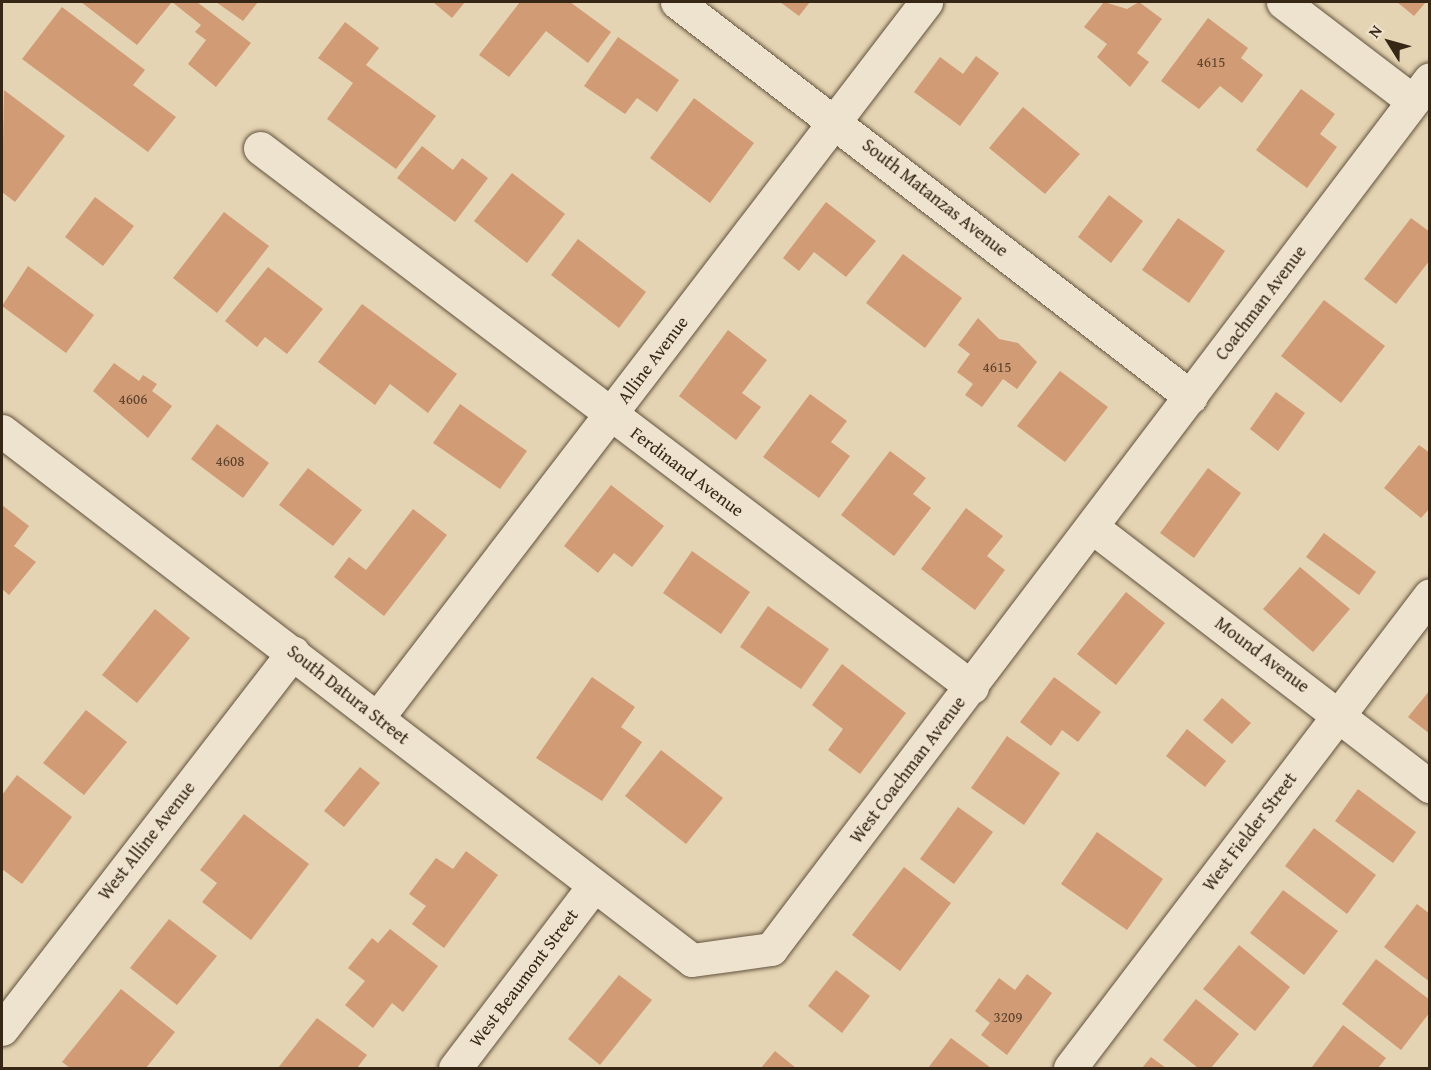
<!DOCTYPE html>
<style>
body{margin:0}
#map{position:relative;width:1431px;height:1070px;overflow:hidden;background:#e5d4b3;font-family:"Gentium Book Plus",serif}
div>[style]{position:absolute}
.building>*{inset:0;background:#d19b75}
.roads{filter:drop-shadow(0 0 2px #62523d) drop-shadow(0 0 2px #62523d)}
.street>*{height:33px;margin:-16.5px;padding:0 16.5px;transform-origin:16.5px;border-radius:16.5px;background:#eee3ce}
span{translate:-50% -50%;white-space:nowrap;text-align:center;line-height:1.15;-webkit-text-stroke:5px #eee3ce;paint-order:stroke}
.number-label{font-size:15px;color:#5d432e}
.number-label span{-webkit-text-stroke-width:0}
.street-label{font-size:18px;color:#362616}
.frame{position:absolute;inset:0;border:3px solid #362616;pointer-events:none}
.north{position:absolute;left:1359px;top:12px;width:60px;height:60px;-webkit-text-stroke:4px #eee3ce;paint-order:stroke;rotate:307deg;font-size:16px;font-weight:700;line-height:24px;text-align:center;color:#362616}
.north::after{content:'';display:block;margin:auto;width:21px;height:27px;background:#362616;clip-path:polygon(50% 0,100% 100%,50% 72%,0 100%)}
</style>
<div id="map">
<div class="building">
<div style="clip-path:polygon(81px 2px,197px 2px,251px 43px,216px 87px,188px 64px,206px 40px,195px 32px,201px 25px,172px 2px,137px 45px)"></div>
<div style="clip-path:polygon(216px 2px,258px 2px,243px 21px)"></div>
<div style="clip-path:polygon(433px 2px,465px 2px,452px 18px)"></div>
<div style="clip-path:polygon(520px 2px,570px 2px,611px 32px,588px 63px,546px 31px,509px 77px,479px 55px)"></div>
<div style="clip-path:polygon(780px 2px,810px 2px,799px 16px)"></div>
<div style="clip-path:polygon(1104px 2px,1127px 9px,1139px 2px,1162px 19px,1137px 53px,1149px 62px,1130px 87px,1097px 57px,1107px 44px,1084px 27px)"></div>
<div style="clip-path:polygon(1397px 2px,1426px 2px,1414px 16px)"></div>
<div style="clip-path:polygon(62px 7px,145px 70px,133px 85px,176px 117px,148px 152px,22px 59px)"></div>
<div style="clip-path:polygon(1208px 18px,1248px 48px,1241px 58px,1263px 75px,1242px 103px,1220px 86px,1199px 109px,1161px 81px)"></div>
<div style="clip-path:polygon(345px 22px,379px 48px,366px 65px,436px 116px,396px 169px,327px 119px,353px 83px,318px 58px)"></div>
<div style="clip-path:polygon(618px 37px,679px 80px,657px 112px,637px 98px,625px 114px,584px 86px)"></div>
<div style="clip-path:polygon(976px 56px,999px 73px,960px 126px,914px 92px,940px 57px,963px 74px)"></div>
<div style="clip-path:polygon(1301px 89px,1335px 114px,1320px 134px,1337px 147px,1307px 188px,1256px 150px)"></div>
<div style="clip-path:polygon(4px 90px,65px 136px,15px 202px,2px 192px)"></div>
<div style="clip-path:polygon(694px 98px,754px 143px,710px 203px,650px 158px)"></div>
<div style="clip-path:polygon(1023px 107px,1080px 154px,1045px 194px,989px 148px)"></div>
<div style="clip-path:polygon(422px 146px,453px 170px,462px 158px,488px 178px,455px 222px,397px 178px)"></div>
<div style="clip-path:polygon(512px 173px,565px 214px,527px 263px,474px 221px)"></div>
<div style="clip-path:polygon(1109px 195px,1143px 221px,1111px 263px,1078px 237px)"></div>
<div style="clip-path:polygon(95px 197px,134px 226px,103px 266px,65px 237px)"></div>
<div style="clip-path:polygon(826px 202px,876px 241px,846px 277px,814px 252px,799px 271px,783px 258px)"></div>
<div style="clip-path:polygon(224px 212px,269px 246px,217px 313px,173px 278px)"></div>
<div style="clip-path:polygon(1178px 218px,1225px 251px,1189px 303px,1142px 270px)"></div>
<div style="clip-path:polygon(1411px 218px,1430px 232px,1430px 260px,1396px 304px,1364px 279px)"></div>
<div style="clip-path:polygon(578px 239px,646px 292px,619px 328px,551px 275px)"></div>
<div style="clip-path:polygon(903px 254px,962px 298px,925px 348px,866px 303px)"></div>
<div style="clip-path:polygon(28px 266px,94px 315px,66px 353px,2px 306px)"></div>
<div style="clip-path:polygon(268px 267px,323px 309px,287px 354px,265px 337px,257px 347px,225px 321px)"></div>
<div style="clip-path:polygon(1324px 300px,1385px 346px,1341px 403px,1281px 356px)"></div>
<div style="clip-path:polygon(362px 304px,457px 374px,428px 413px,390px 384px,375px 405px,318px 362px)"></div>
<div style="clip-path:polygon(978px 318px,999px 339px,1018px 343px,1037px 362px,1017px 389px,1003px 379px,982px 407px,965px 395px,973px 384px,957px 372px,970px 354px,958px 345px)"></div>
<div style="clip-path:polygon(728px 330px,767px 360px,742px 393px,761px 407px,736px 440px,679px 396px)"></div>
<div style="clip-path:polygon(114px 363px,139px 381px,143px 375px,157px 384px,152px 391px,172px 406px,148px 438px,93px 391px)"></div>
<div style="clip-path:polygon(1060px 371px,1108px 407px,1065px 462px,1017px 426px)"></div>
<div style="clip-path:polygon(1276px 392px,1305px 413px,1278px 451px,1250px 429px)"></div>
<div style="clip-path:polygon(810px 394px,847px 421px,831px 442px,850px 456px,819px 498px,763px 457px)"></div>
<div style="clip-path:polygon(460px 404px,527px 451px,500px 489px,433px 443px)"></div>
<div style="clip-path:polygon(217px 424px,269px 463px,243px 498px,191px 459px)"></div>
<div style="clip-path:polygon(1419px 445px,1430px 453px,1430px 508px,1421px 518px,1384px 488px)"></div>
<div style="clip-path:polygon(890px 451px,926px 478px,913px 494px,931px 508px,894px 556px,841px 515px)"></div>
<div style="clip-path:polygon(308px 468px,362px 510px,333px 546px,279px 505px)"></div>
<div style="clip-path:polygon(1208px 468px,1241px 493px,1194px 558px,1160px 533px)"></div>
<div style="clip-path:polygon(611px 485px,664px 526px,632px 567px,614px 553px,598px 573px,564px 546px)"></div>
<div style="clip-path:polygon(2px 505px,29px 526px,14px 546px,36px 562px,9px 595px,2px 589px)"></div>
<div style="clip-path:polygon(966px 508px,1003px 536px,987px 556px,1005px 570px,975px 610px,921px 569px)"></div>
<div style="clip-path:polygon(413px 509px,447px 535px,384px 616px,334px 577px,349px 557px,366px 570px)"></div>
<div style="clip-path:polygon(1324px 533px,1376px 572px,1359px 595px,1306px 557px)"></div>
<div style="clip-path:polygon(692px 551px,750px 592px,721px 634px,663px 593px)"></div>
<div style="clip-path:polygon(1300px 567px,1350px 609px,1313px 652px,1263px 609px)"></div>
<div style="clip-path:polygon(1126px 592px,1165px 623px,1116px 685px,1077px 654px)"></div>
<div style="clip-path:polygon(768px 606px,829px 649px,801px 689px,740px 647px)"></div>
<div style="clip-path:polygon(155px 609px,190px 638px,137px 703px,102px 675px)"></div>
<div style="clip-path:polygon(842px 664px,906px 713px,860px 774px,828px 750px,843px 729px,812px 705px)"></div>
<div style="clip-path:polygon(592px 677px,635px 707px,621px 727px,642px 742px,602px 801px,536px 758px)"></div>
<div style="clip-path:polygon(1054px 677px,1101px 712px,1078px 742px,1062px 730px,1051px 746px,1020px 722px)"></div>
<div style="clip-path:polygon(1430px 690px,1430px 734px,1408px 717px)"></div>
<div style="clip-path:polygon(1222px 698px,1251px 723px,1232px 744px,1203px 720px)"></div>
<div style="clip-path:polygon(86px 710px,127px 742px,84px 795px,43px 763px)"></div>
<div style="clip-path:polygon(1187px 729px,1226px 761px,1205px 787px,1166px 756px)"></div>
<div style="clip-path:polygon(1007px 736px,1060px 773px,1024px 825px,971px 788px)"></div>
<div style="clip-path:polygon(661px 750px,723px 798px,686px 844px,625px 796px)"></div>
<div style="clip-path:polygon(360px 767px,380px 783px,344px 827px,324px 811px)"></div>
<div style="clip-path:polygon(17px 775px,72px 817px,22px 884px,2px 869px,2px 795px)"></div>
<div style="clip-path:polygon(1358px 789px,1416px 832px,1393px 863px,1335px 821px)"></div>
<div style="clip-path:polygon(958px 807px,993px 832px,954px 884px,920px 859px)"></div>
<div style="clip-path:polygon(244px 814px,309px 864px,251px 940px,202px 902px,217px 883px,200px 870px)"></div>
<div style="clip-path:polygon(1314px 828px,1376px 875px,1347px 914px,1285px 866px)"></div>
<div style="clip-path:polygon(1097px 832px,1163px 879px,1127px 930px,1061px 884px)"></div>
<div style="clip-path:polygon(466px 851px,498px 875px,444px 948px,412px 924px,426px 906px,409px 894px,436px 858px,453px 869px)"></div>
<div style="clip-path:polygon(904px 867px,951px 903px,900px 971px,852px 935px)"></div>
<div style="clip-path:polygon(1283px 890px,1338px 931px,1304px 975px,1250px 933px)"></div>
<div style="clip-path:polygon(1417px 904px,1430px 914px,1430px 982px,1384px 947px)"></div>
<div style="clip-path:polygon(169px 919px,217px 956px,177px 1005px,130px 968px)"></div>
<div style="clip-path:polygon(390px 929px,438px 966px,403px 1012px,392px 1003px,373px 1028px,345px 1005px,365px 981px,348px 968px,372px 938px,378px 943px)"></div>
<div style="clip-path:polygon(1239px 945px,1290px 987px,1255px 1031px,1203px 989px)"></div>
<div style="clip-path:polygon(1376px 959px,1430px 1000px,1430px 1012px,1401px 1050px,1342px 1004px)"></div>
<div style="clip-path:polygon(836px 970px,870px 996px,842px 1033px,808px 1006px)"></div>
<div style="clip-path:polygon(1027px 974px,1052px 993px,1007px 1055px,981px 1035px,990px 1023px,975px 1011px,999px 978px,1015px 990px)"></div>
<div style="clip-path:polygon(619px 975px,652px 1000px,600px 1065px,568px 1039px)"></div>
<div style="clip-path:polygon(121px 989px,175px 1032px,146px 1068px,70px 1068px,62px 1062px)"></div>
<div style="clip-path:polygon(1196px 999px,1239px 1034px,1211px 1068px,1198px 1068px,1163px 1040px)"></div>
<div style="clip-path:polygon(317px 1018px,367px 1055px,357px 1068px,278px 1068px)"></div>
<div style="clip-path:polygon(1343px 1025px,1386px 1058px,1378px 1068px,1312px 1067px)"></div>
<div style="clip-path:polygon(951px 1038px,991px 1068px,928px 1068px)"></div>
<div style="clip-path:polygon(775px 1051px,796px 1068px,761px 1068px)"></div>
<div style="clip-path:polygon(1151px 1057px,1166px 1068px,1142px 1068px)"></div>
</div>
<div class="roads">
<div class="street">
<div style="left:677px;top:2px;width:648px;rotate:37.54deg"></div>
<div style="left:1283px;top:2px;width:163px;rotate:37.3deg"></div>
<div style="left:260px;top:148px;width:893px;rotate:37.13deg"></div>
<div style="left:2px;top:431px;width:869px;rotate:37.48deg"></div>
<div style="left:692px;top:960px;width:80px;rotate:-7.9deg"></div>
<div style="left:771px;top:949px;width:1091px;rotate:-52.86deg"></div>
<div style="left:1092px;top:527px;width:426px;rotate:37.5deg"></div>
<div style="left:378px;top:717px;width:901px;rotate:-52.53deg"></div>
<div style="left:2px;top:1029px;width:476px;rotate:-52.3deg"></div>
<div style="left:455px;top:1068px;width:226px;rotate:-52.7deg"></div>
<div style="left:1070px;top:1068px;width:594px;rotate:-52.73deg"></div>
</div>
</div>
<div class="number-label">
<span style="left:1211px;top:62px">4615</span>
<span style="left:997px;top:367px">4615</span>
<span style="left:133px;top:399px">4606</span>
<span style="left:230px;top:461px">4608</span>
<span style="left:1008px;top:1017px">3209</span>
</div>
<div class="street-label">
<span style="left:935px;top:198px;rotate:38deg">South Matanzas Avenue</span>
<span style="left:1261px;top:303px;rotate:-53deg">Coachman Avenue</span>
<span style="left:653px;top:360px;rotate:-53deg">Alline Avenue</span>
<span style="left:687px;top:472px;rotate:37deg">Ferdinand Avenue</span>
<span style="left:1262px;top:655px;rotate:37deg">Mound Avenue</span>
<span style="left:348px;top:695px;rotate:38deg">South Datura Street</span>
<span style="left:908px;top:770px;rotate:-53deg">West Coachman Avenue</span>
<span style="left:1250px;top:832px;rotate:-53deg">West Fielder Street</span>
<span style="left:147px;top:841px;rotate:-52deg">West Alline Avenue</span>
<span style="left:524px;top:978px;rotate:-53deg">West Beaumont Street</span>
</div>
<div class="frame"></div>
<div class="north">N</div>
</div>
